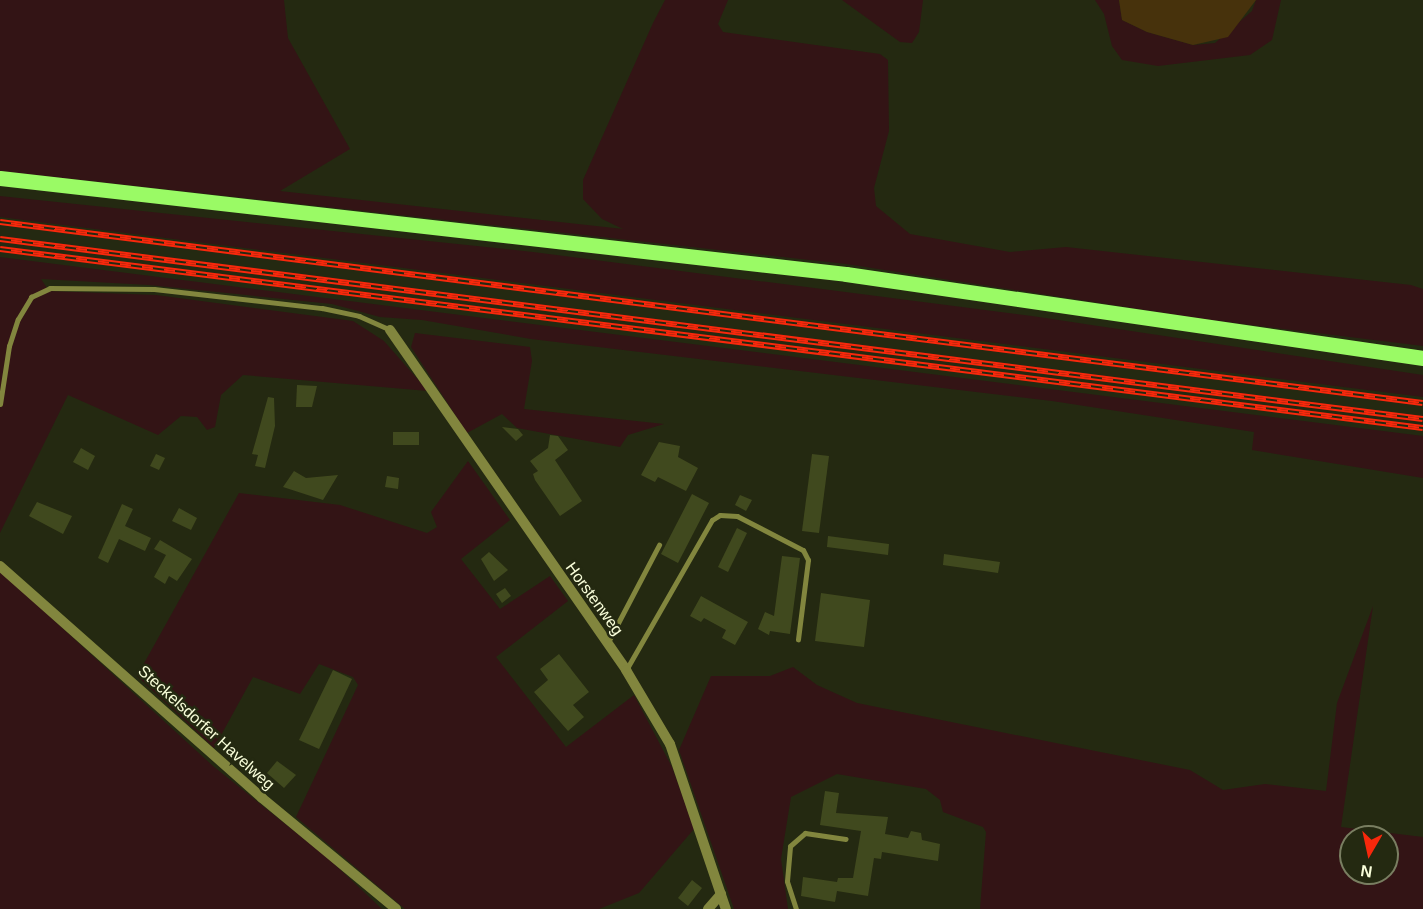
<!DOCTYPE html>
<style>
body{margin:0}
#map{position:relative;width:1423px;height:909px;overflow:hidden;background:#242911;font-family:Helvetica,sans-serif}
div>[style]{position:absolute}
.green>*{inset:0;background:#331415}
.water>*{inset:0;background:#47320c}
.building>*{inset:0;background:#40491e}
.lane>*{height:5px;margin:-2.5px;padding:0 2.5px;transform-origin:2.5px;border-radius:2.5px;background:#82863e}
.street>*{height:10px;margin:-5px;padding:0 5px;transform-origin:5px;border-radius:5px;background:#82863e}
.primary>*{height:15px;margin:-7.5px;padding:0 7.5px;transform-origin:7.5px;border-radius:7.5px;background:#9afa65}
.rail>*{height:6px;margin-top:-3px;transform-origin:0;background:repeating-linear-gradient(90deg,#242911 0 11px,#f8280c 0 22px);box-sizing:border-box;border-block:2px solid #f8280c}
span{translate:-50% -50%;white-space:nowrap;text-align:center;line-height:1.15;-webkit-text-stroke:5px #242911;paint-order:stroke}
.street-label{font-size:16px;color:#f9feda}
.north{position:absolute;left:1339px;top:825px;width:60px;height:60px;box-sizing:border-box;background:#242911;border:2px solid #797e61;border-radius:50%;rotate:189deg;font-size:16px;font-weight:700;line-height:24px;text-align:center;color:#f9feda}
.north::after{content:'';display:block;margin:auto;width:21px;height:27px;background:#f8280c;clip-path:polygon(50% 0,100% 100%,50% 72%,0 100%)}
</style>
<div id="map">
<div class="green">
<div style="clip-path:polygon(0 0,284px 0,288px 38px,350px 149px,280px 191px,623px 229px,602px 219px,583px 199px,583px 180px,653px 23px,665px 0,728px 0,718px 24px,723px 32px,880px 54px,888px 60px,889px 131px,874px 188px,876px 206px,910px 234px,1010px 252px,1066px 247px,1411px 285px,1423px 289px,1423px 346px,1204px 319px,846px 264px,0 171px)"></div>
<div style="clip-path:polygon(842px 0,923px 0,919px 32px,912px 43px,900px 42px)"></div>
<div style="clip-path:polygon(1095px 0,1119px 0,1122px 20px,1147px 32px,1193px 45px,1215px 43px,1252px 11px,1256px 0,1281px 0,1272px 40px,1250px 55px,1158px 66px,1122px 60px,1112px 46px,1104px 14px)"></div>
<div style="clip-path:polygon(0 196px,533px 252px,1032px 316px,1423px 375px,1423px 397px,0 217px)"></div>
<div style="clip-path:polygon(0 257px,1423px 436px,1423px 478px,1252px 450px,1254px 432px,1052px 401px,531px 339px,422px 320px,380px 317px,332px 304px,149px 285px,41px 279px,49px 291px,156px 295px,353px 321px,384px 341px,428px 391px,243px 375px,221px 395px,215px 427px,207px 430px,197px 417px,181px 416px,158px 435px,68px 395px,0 533px)"></div>
<div style="clip-path:polygon(415px 333px,530px 347px,532px 361px,524px 409px,664px 424px,628px 435px,620px 447px,517px 428px,502px 414px,467px 433px,411px 347px)"></div>
<div style="clip-path:polygon(468px 461px,510px 520px,461px 559px,500px 609px,550px 576px,568px 601px,496px 657px,566px 747px,634px 695px,672px 767px,694px 829px,639px 893px,599px 909px,405px 909px,296px 817px,358px 685px,353px 677px,319px 664px,300px 694px,253px 677px,214px 748px,137px 676px,239px 493px,340px 505px,427px 533px,437px 527px,431px 512px)"></div>
<div style="clip-path:polygon(0 571px,213px 766px,330px 860px,382px 909px,0 909px)"></div>
<div style="clip-path:polygon(evenodd,1373px 606px,1341px 827px,1423px 837px,1423px 909px,980px 909px,986px 832px,983px 827px,943px 812px,940px 800px,926px 789px,837px 774px,791px 797px,781px 859px,788px 909px,734px 909px,679px 750px,711px 676px,770px 676px,793px 667px,817px 685px,857px 703px,1190px 770px,1223px 790px,1265px 784px,1326px 791px,1337px 703px,1373px 606px,1351px 837px,1387px 837px,1387px 873px,1351px 873px,1351px 837px)"></div>
</div>
<div class="water">
<div style="clip-path:polygon(1119px 0,1256px 0,1228px 37px,1193px 45px,1147px 32px,1122px 20px)"></div>
</div>
<div class="building">
<div style="clip-path:polygon(297px 385px,317px 386px,312px 407px,296px 407px)"></div>
<div style="clip-path:polygon(268px 397px,274px 398px,275px 426px,265px 468px,255px 466px,258px 455px,252px 454px)"></div>
<div style="clip-path:polygon(502px 427px,518px 429px,523px 435px,516px 441px)"></div>
<div style="clip-path:polygon(393px 432px,419px 432px,419px 445px,393px 445px)"></div>
<div style="clip-path:polygon(550px 435px,558px 436px,568px 450px,555px 460px,582px 501px,560px 516px,535px 480px,533px 474px,538px 471px,530px 461px,548px 448px)"></div>
<div style="clip-path:polygon(659px 442px,680px 446px,678px 457px,698px 468px,686px 491px,658px 477px,655px 482px,641px 475px)"></div>
<div style="clip-path:polygon(81px 448px,95px 456px,88px 470px,73px 462px)"></div>
<div style="clip-path:polygon(156px 454px,165px 458px,159px 470px,150px 466px)"></div>
<div style="clip-path:polygon(812px 454px,829px 456px,819px 533px,802px 531px)"></div>
<div style="clip-path:polygon(294px 471px,306px 478px,338px 475px,323px 500px,283px 487px)"></div>
<div style="clip-path:polygon(387px 476px,399px 478px,398px 489px,385px 487px)"></div>
<div style="clip-path:polygon(692px 494px,709px 503px,678px 563px,661px 554px)"></div>
<div style="clip-path:polygon(740px 495px,752px 500px,746px 511px,735px 505px)"></div>
<div style="clip-path:polygon(37px 502px,72px 516px,63px 534px,29px 516px)"></div>
<div style="clip-path:polygon(122px 504px,133px 509px,125px 526px,151px 538px,145px 551px,119px 539px,108px 563px,98px 558px)"></div>
<div style="clip-path:polygon(179px 508px,197px 518px,191px 530px,172px 521px)"></div>
<div style="clip-path:polygon(737px 528px,747px 533px,728px 572px,718px 567px)"></div>
<div style="clip-path:polygon(828px 536px,889px 544px,888px 555px,827px 547px)"></div>
<div style="clip-path:polygon(160px 540px,192px 559px,177px 581px,169px 576px,165px 584px,154px 577px,166px 555px,154px 549px)"></div>
<div style="clip-path:polygon(489px 552px,508px 570px,494px 581px,481px 559px)"></div>
<div style="clip-path:polygon(944px 554px,1000px 562px,998px 573px,943px 565px)"></div>
<div style="clip-path:polygon(782px 556px,800px 558px,790px 634px,770px 631px,769px 635px,758px 629px,765px 612px,774px 616px)"></div>
<div style="clip-path:polygon(505px 588px,511px 596px,502px 603px,496px 594px)"></div>
<div style="clip-path:polygon(821px 593px,870px 600px,864px 647px,815px 641px)"></div>
<div style="clip-path:polygon(701px 596px,748px 622px,735px 645px,722px 638px,726px 630px,704px 618px,701px 622px,690px 616px)"></div>
<div style="clip-path:polygon(559px 654px,589px 692px,573px 705px,584px 717px,568px 731px,534px 692px,548px 680px,540px 669px)"></div>
<div style="clip-path:polygon(333px 670px,352px 679px,319px 749px,299px 740px)"></div>
<div style="clip-path:polygon(277px 761px,296px 775px,284px 788px,267px 773px)"></div>
<div style="clip-path:polygon(825px 791px,839px 793px,836px 813px,888px 817px,885px 834px,908px 838px,911px 831px,921px 833px,922px 840px,940px 844px,938px 861px,882px 852px,881px 859px,874px 858px,868px 896px,837px 891px,835px 902px,801px 896px,803px 877px,837px 882px,838px 878px,853px 878px,861px 831px,820px 825px)"></div>
<div style="clip-path:polygon(692px 880px,702px 888px,688px 906px,678px 898px)"></div>
</div>
<div class="lane">
<div style="left:0;top:404px;width:59px;rotate:-81.2deg"></div>
<div style="left:9px;top:346px;width:28px;rotate:-72deg"></div>
<div style="left:18px;top:319px;width:26px;rotate:-59deg"></div>
<div style="left:31px;top:297px;width:21px;rotate:-25deg"></div>
<div style="left:50px;top:288px;width:104px;rotate:0.6deg"></div>
<div style="left:154px;top:289px;width:169px;rotate:6.5deg"></div>
<div style="left:322px;top:308px;width:38px;rotate:12deg"></div>
<div style="left:359px;top:316px;width:34px;rotate:24deg"></div>
<div style="left:608px;top:642px;width:110px;rotate:-62.3deg"></div>
<div style="left:626px;top:670px;width:173px;rotate:-60.2deg"></div>
<div style="left:712px;top:520px;width:9px;rotate:-32deg"></div>
<div style="left:720px;top:515px;width:17px;rotate:3deg"></div>
<div style="left:737px;top:516px;width:74px;rotate:27.3deg"></div>
<div style="left:803px;top:550px;width:11px;rotate:63deg"></div>
<div style="left:808px;top:560px;width:80px;rotate:97.2deg"></div>
<div style="left:796px;top:909px;width:29px;rotate:-108deg"></div>
<div style="left:787px;top:881px;width:35px;rotate:-85deg"></div>
<div style="left:790px;top:846px;width:20px;rotate:-41deg"></div>
<div style="left:805px;top:833px;width:41px;rotate:8.3deg"></div>
</div>
<div class="street">
<div style="left:390px;top:330px;width:414px;rotate:55.2deg"></div>
<div style="left:626px;top:670px;width:86px;rotate:59.3deg"></div>
<div style="left:670px;top:744px;width:174px;rotate:71.3deg"></div>
<div style="left:0;top:566px;width:350px;rotate:41.5deg"></div>
<div style="left:262px;top:798px;width:174px;rotate:39.6deg"></div>
<div style="left:708px;top:909px;width:20px;rotate:-49deg"></div>
</div>
<div class="primary">
<div style="left:0;top:178px;width:851px;rotate:6.47deg"></div>
<div style="left:846px;top:274px;width:583px;rotate:8.28deg"></div>
</div>
<div class="rail">
<div style="left:0;top:222px;width:1434px;rotate:7.25deg"></div>
<div style="left:0;top:239px;width:1434px;rotate:7.21deg"></div>
<div style="left:0;top:249px;width:1434px;rotate:7.17deg"></div>
</div>
<div class="street-label">
<span style="left:594px;top:599px;rotate:54deg">Horstenweg</span>
<span style="left:206px;top:728px;rotate:42deg">Steckelsdorfer Havelweg</span>
</div>
<div class="north">N</div>
</div>
